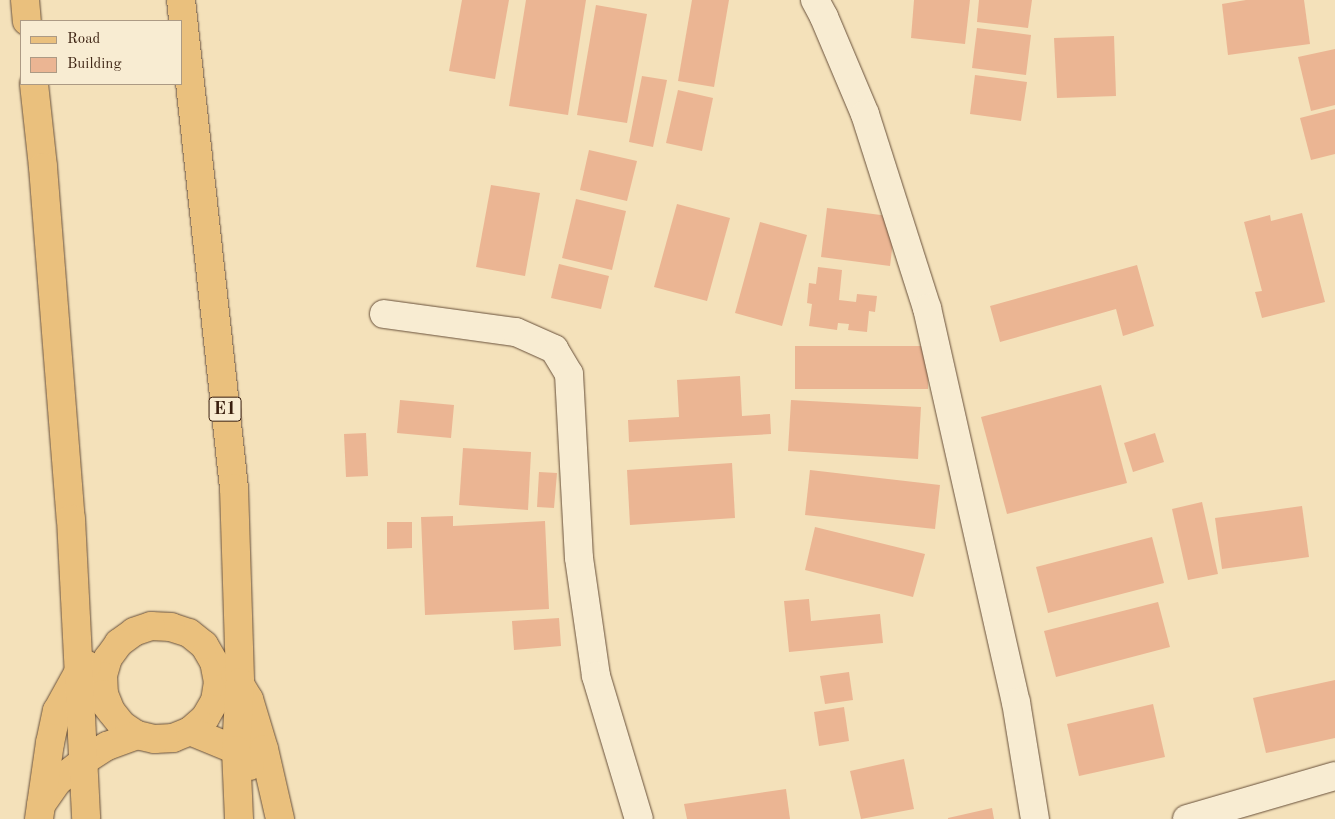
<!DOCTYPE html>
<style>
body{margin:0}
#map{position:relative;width:1335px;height:819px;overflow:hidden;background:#f4e1ba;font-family:"Old Standard TT",serif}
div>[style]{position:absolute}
.building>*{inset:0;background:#ebb593}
.roads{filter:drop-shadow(0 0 1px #68503a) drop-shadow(0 0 1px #68503a)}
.minor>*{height:28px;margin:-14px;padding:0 14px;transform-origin:14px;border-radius:14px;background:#f8ecd2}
.major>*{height:28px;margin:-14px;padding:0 14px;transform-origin:14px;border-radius:14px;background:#eac07d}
.highway>*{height:28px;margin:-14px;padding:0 14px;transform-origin:14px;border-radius:14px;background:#eac07d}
span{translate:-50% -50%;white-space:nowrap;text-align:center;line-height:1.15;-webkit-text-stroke:5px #f8ecd2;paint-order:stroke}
.shield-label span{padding:1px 4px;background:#f8ecd2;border:1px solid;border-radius:4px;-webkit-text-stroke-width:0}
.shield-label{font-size:18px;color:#391f0f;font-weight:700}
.legend{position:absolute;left:20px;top:20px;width:162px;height:65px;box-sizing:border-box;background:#f8ecd2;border:1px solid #ac9a84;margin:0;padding:6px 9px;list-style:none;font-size:15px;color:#391f0f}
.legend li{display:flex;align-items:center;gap:10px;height:25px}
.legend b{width:25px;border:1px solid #ac9a84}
</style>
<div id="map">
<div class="building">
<div style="clip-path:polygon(462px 0,509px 0,495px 79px,449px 71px)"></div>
<div style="clip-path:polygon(526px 0,586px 0,568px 115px,509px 106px)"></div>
<div style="clip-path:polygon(692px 0,729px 0,714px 87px,678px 81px)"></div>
<div style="clip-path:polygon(914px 0,970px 0,965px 44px,911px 38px)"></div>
<div style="clip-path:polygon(979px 0,1032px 0,1028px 28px,977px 22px)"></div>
<div style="clip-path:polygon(1246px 0,1304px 0,1310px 44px,1228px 55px,1222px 4px)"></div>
<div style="clip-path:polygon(596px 5px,647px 14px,627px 123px,577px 115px)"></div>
<div style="clip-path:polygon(977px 28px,1031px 35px,1026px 75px,972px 68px)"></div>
<div style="clip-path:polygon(1114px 36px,1116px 96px,1057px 98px,1054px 38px)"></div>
<div style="clip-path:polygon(1335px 49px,1335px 105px,1311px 111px,1298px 57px)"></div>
<div style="clip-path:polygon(975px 75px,1027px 82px,1021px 121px,970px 114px)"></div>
<div style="clip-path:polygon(642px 76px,667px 80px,653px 147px,629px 142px)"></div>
<div style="clip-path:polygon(678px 90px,713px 98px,702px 151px,666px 143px)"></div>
<div style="clip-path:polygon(1335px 109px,1335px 154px,1311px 160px,1300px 118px)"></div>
<div style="clip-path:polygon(589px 150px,637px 161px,627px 201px,580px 190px)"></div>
<div style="clip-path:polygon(491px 185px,540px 193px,525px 276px,476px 267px)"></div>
<div style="clip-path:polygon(576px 199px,626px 211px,612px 270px,562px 258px)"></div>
<div style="clip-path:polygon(677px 204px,730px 218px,707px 301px,654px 287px)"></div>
<div style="clip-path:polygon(827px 208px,896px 217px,890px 266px,821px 257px)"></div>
<div style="clip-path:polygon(1302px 213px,1325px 302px,1262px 318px,1255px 292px,1262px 291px,1244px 222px,1270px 215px,1271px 221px)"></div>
<div style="clip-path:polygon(760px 222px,807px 235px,782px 326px,735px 313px)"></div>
<div style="clip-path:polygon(559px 264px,609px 276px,601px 309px,551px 298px)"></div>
<div style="clip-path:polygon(1137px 265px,1154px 326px,1123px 336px,1116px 309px,1000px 342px,990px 306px)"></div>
<div style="clip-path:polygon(818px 267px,842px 270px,839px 300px,856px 302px,857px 294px,877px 296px,875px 312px,869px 311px,867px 332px,848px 330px,849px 324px,838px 323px,837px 330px,809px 326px,812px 304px,807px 303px,809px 283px,816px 284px)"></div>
<div style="clip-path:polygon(795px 346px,928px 346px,928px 389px,795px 389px)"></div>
<div style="clip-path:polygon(740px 376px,742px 416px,770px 414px,771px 434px,629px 442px,628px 420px,679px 417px,677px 380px)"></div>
<div style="clip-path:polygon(1101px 385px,1127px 483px,1007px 514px,981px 417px)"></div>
<div style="clip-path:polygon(400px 400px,454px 405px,451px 438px,397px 433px)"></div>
<div style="clip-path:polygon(791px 400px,921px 407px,918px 459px,788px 451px)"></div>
<div style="clip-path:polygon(366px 433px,368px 476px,346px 477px,344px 434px)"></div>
<div style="clip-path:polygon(1155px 433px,1164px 462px,1133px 472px,1124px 443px)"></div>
<div style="clip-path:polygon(463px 448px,531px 452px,528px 510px,459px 505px)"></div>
<div style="clip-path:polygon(732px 463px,735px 518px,630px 525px,627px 470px)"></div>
<div style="clip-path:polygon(810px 470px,940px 485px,935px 529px,805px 515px)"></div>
<div style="clip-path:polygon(539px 472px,557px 473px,554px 508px,537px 507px)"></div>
<div style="clip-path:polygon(1202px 502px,1218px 574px,1188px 580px,1172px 509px)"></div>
<div style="clip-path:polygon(1302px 506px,1309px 557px,1222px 569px,1215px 518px)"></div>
<div style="clip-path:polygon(453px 516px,453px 526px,545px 521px,549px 609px,425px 615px,421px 517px)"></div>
<div style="clip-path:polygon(387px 522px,412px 522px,412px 548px,387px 549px)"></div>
<div style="clip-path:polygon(815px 527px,925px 554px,913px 597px,805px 570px)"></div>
<div style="clip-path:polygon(1152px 537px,1164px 583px,1048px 613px,1036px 567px)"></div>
<div style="clip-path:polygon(809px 599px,811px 621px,880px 614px,883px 643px,789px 652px,784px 601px)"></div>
<div style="clip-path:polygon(1158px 602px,1170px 647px,1056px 677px,1044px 631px)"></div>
<div style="clip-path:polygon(559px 618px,561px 646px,514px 650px,512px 621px)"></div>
<div style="clip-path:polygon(849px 672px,853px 700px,825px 704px,820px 676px)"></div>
<div style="clip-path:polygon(1335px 680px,1335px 738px,1266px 753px,1253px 698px)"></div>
<div style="clip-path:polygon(1153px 704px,1165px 757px,1079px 776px,1067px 724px)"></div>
<div style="clip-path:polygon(844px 707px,849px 741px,819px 746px,814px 712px)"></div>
<div style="clip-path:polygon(904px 759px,914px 809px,861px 819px,850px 771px)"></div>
<div style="clip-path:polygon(786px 789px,790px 819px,687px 819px,684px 804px)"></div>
<div style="clip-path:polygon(992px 808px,994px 819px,948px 819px,948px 818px)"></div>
</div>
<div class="roads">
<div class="minor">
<div style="left:815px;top:0;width:19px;rotate:62deg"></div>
<div style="left:824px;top:17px;width:105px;rotate:67.1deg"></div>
<div style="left:865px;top:114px;width:204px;rotate:72.3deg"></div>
<div style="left:927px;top:308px;width:404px;rotate:77.3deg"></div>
<div style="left:1016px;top:702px;width:119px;rotate:80.8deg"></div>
<div style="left:384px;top:314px;width:133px;rotate:7.8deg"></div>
<div style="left:516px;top:332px;width:42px;rotate:24.1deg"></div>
<div style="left:554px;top:349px;width:29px;rotate:59deg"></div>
<div style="left:569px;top:374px;width:184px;rotate:86.9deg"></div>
<div style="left:579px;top:558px;width:119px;rotate:81.8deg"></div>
<div style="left:596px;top:676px;width:149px;rotate:73.3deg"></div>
<div style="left:1187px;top:819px;width:154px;rotate:-16.2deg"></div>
</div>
<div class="major">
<div style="left:79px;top:671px;width:69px;rotate:51.5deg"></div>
<div style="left:122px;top:725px;width:18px;rotate:34deg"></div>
<div style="left:137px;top:735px;width:18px;rotate:13deg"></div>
<div style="left:155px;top:739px;width:18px;rotate:-3deg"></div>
<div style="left:173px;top:738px;width:18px;rotate:-22deg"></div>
<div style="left:190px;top:731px;width:20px;rotate:-41deg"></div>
<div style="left:205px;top:718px;width:20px;rotate:-60deg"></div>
<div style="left:215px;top:701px;width:19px;rotate:-81deg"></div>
<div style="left:218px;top:682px;width:20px;rotate:-101deg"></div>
<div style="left:214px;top:662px;width:20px;rotate:-120deg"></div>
<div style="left:204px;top:645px;width:19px;rotate:-141deg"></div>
<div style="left:189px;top:633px;width:19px;rotate:-162deg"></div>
<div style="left:171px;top:627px;width:20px;rotate:-177deg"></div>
<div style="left:151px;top:626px;width:18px;rotate:161deg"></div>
<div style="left:134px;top:632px;width:19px;rotate:144deg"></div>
<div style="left:119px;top:643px;width:19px;rotate:126deg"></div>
<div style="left:108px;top:658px;width:19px;rotate:106deg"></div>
<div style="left:103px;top:676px;width:18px;rotate:87deg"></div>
<div style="left:104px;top:694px;width:18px;rotate:68deg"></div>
<div style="left:235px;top:676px;width:27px;rotate:59deg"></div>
<div style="left:249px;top:699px;width:52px;rotate:73.3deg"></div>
<div style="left:264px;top:749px;width:72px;rotate:77.1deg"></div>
<div style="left:190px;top:731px;width:50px;rotate:22.4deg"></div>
<div style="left:236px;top:750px;width:21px;rotate:49deg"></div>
<div style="left:41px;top:805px;width:29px;rotate:-55deg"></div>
<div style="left:58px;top:781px;width:31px;rotate:-38deg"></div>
<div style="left:82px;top:762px;width:30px;rotate:-33deg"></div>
<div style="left:107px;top:746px;width:32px;rotate:-20deg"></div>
<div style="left:39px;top:819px;width:77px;rotate:-81.8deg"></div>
<div style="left:50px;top:743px;width:33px;rotate:-78deg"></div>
<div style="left:57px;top:711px;width:46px;rotate:-61.2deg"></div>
<div style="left:79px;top:671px;width:10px;rotate:-37deg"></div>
</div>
<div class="highway">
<div style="left:25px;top:0;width:21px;rotate:85deg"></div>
<div style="left:181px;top:0;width:491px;rotate:83.8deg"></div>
<div style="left:234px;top:488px;width:194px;rotate:88.2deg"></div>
<div style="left:240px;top:682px;width:68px;rotate:93.4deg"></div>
<div style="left:236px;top:750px;width:69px;rotate:87.5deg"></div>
<div style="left:34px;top:84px;width:83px;rotate:83.8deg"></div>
<div style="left:43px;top:167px;width:353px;rotate:85.5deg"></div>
<div style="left:71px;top:519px;width:300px;rotate:87.1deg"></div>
</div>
</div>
<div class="shield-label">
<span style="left:225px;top:409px">E1</span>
</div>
<ul class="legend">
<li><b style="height:6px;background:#eac07d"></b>Road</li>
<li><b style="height:14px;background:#ebb593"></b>Building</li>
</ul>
</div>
